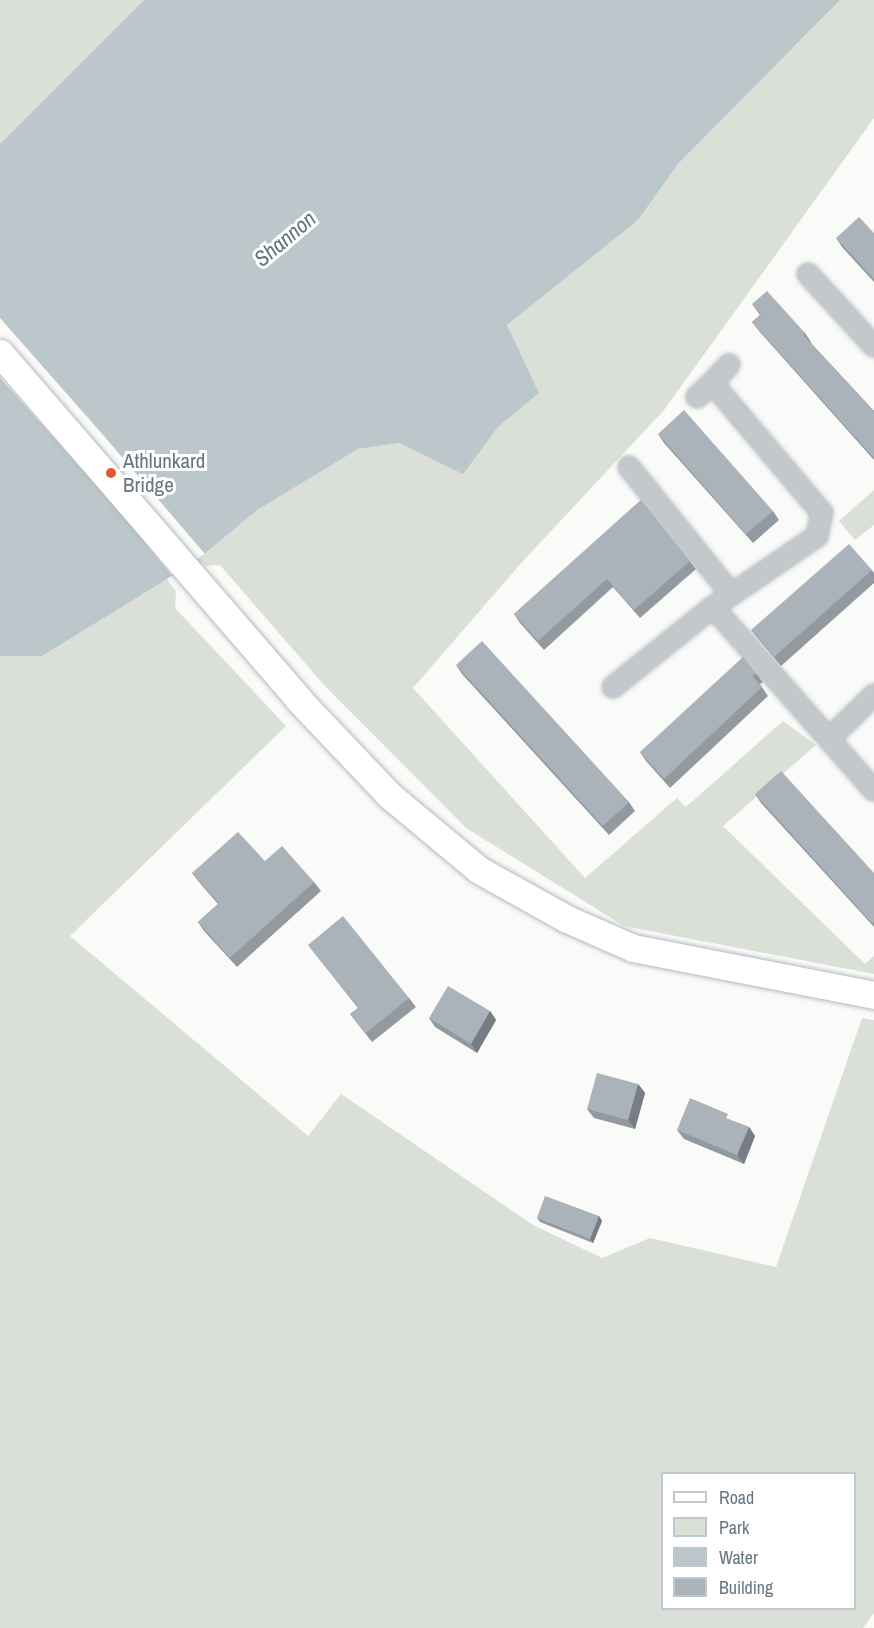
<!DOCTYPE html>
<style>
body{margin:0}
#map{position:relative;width:874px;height:1628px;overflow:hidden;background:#fafaf8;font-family:"Archivo Narrow",sans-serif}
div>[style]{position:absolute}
.green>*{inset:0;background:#dadfd7}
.water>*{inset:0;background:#bbc7cb}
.pier>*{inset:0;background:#fafaf8}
.roads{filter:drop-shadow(0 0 2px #b3babf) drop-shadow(0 0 2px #b3babf)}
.minor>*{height:20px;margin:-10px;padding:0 10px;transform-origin:10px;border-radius:10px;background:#c3c8cc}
.secondary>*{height:27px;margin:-13.5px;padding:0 13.5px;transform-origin:13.5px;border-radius:13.5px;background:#fff}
.wall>*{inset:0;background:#929a9f}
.shaded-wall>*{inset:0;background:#777d82}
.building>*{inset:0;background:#aab3b9}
.dots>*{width:16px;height:16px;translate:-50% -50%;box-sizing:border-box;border:3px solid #fff;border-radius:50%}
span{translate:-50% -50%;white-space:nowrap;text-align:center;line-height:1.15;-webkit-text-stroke:6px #fff;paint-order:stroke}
.poi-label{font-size:21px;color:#657683}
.left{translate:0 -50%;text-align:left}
.water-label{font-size:22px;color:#60757c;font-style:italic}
.legend{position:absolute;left:661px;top:1472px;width:195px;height:138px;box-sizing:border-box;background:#fff;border:2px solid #c1c8cd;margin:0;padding:8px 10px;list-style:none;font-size:18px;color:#657683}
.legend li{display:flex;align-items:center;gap:12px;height:30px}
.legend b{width:30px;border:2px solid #c1c8cd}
</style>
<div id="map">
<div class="green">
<div style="clip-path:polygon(0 0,144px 0,0 144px)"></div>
<div style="clip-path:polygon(840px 0,874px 0,874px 118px,664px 410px,523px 561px,413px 688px,585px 878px,677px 798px,686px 807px,783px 721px,816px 745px,723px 826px,865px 964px,874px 956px,874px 974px,624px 926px,466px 828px,323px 684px,220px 565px,206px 566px,196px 561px,256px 511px,358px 449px,399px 443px,463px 473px,498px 427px,539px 393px,506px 325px,638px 220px,678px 164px)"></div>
<div style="clip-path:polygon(874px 490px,874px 525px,855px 540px,839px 521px)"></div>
<div style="clip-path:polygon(evenodd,166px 578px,176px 591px,175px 608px,286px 726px,70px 936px,308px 1136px,341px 1094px,533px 1225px,602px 1258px,650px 1238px,776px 1267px,862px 1018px,874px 1020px,874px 1613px,863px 1628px,0 1628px,0 656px,42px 656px,166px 578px,662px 1474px,854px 1474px,854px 1608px,662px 1608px,662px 1474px)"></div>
</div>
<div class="water">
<div style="clip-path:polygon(144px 0,840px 0,678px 164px,638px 220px,507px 325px,539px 393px,498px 427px,463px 474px,399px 443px,358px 449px,256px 511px,196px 561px,42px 656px,0 656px,0 144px)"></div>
</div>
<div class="pier">
<div style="clip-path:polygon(0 318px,104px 436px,205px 554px,171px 575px,119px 510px,0 378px)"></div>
</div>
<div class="roads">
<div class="minor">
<div style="left:808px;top:274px;width:98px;rotate:47.5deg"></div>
<div style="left:697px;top:397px;width:21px;rotate:-43deg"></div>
<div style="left:629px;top:467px;width:163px;rotate:51.2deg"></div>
<div style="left:713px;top:607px;width:126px;rotate:-34.3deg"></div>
<div style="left:817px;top:536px;width:24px;rotate:-78deg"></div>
<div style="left:822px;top:513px;width:170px;rotate:-130.2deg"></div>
<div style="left:712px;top:383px;width:25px;rotate:-47deg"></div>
<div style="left:613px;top:687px;width:128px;rotate:-38.7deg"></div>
<div style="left:713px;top:607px;width:244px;rotate:48.7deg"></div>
<div style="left:830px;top:738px;width:62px;rotate:-44.3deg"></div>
</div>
<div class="secondary">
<div style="left:0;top:353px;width:458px;rotate:49.2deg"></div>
<div style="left:299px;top:700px;width:131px;rotate:46.5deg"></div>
<div style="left:389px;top:795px;width:117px;rotate:39.8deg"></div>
<div style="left:479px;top:870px;width:101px;rotate:29.1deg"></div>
<div style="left:567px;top:919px;width:72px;rotate:23.7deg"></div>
<div style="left:633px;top:948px;width:246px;rotate:11deg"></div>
</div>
</div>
<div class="wall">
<div style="clip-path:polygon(874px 233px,874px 282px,842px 247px,836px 238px)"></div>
<div style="clip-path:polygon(752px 304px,805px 333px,811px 342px,811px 343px,874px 411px,874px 460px,759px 331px,752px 322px,760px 315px)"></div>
<div style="clip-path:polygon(658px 434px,773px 511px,779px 520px,753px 543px,664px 443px)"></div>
<div style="clip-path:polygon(641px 500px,696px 569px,640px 618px,613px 587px,544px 650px,520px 623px,514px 614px)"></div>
<div style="clip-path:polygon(872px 570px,874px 573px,874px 583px,781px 666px,758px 639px,751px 630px)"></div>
<div style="clip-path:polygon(456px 665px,629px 802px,635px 811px,609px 835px,462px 674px)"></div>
<div style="clip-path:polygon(756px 673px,763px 682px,760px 684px,768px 696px,670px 788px,646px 761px,640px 752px)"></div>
<div style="clip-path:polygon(755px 794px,874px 873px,874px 927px,761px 803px)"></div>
<div style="clip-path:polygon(265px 861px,314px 882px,321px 891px,237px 967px,204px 931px,198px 922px,218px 904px,199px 882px,192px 873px)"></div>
<div style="clip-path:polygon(308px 945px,409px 998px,416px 1007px,372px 1042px,350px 1014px,358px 1008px)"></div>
<div style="clip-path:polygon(490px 1011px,496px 1020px,477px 1053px,435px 1027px,429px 1018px)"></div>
<div style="clip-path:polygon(638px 1084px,645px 1093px,635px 1129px,594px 1118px,587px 1109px)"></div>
<div style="clip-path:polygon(733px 1121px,749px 1127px,755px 1136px,744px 1164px,684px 1139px,677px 1130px)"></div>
<div style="clip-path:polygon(599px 1216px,602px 1221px,593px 1243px,540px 1222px,537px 1218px)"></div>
</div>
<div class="shaded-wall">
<div style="clip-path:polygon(490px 1011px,496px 1020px,477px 1053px,471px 1044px)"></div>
<div style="clip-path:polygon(638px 1084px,645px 1093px,635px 1129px,628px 1120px)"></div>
<div style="clip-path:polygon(749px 1127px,755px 1136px,744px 1164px,737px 1155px)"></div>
<div style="clip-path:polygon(599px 1216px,602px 1221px,593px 1243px,590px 1239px)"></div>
</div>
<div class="building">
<div style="clip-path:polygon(859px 217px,874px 233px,874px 279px,836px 238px)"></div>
<div style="clip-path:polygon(767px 291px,805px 333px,803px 335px,874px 411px,874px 458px,752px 322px,761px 314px,752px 304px)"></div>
<div style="clip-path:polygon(684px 410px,773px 511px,746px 534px,658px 434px)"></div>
<div style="clip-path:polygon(641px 500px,690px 561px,634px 610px,607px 579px,538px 641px,514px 614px)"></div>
<div style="clip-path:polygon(849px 544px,872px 570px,774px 657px,751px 630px)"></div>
<div style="clip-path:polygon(482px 641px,629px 802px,603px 826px,456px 665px)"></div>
<div style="clip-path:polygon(743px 657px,756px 673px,752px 676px,762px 687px,664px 779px,640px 752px)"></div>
<div style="clip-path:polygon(781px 771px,874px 873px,874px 922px,872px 923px,755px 794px)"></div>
<div style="clip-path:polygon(238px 832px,265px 861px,282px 846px,314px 882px,230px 958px,198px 922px,219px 903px,192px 873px)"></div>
<div style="clip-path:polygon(343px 916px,409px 998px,366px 1033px,350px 1014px,359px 1008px,308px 945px)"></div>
<div style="clip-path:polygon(448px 986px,490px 1011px,471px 1044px,429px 1018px)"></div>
<div style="clip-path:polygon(597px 1073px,638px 1084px,628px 1120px,587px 1109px)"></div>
<div style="clip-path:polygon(690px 1098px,728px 1114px,726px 1118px,749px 1127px,737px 1155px,677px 1130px)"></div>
<div style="clip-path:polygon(545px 1196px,599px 1216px,590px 1239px,537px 1218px)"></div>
</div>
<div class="dots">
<div style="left:111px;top:473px;background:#e4572e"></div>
</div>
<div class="poi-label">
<span class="left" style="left:123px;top:473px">Athlunkard<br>Bridge</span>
</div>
<div class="water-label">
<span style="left:285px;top:239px;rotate:-40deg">Shannon</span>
</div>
<ul class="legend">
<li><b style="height:8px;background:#fff"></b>Road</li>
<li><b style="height:16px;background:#dadfd7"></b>Park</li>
<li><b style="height:16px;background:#bbc7cb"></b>Water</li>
<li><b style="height:16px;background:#aab3b9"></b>Building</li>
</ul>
</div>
